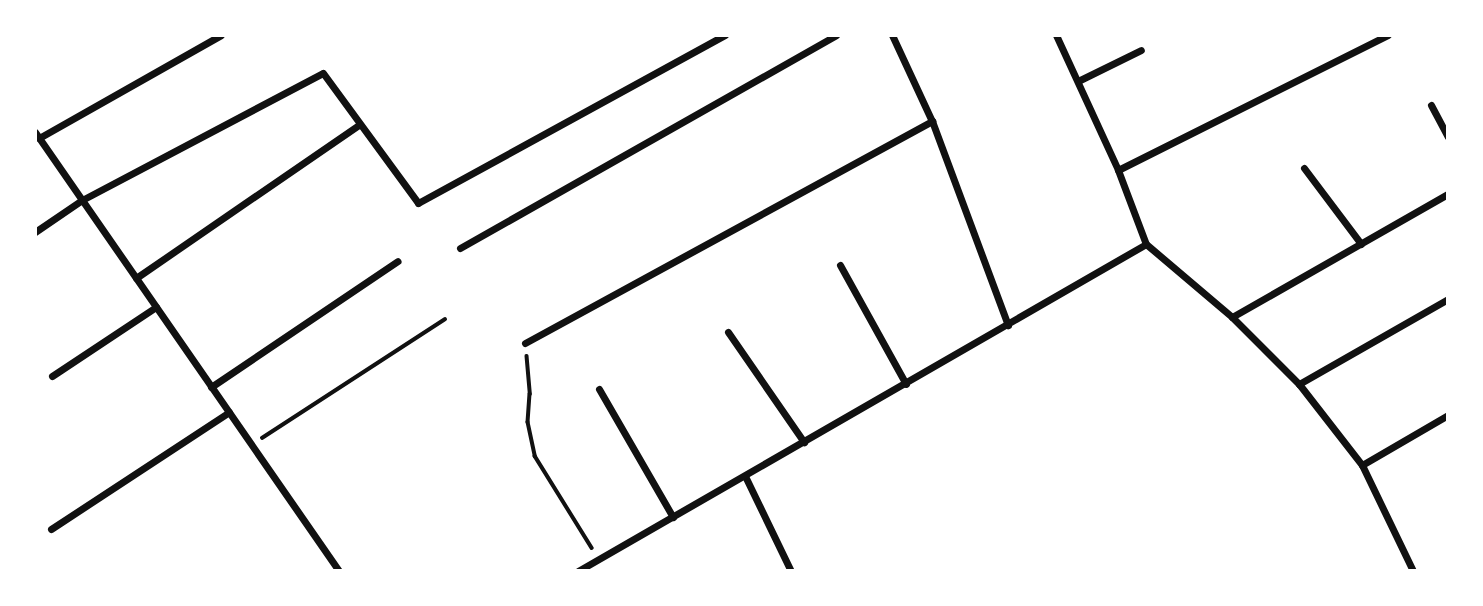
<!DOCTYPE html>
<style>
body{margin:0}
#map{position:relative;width:1483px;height:606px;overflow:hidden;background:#fff;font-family:"IBM Plex Sans",sans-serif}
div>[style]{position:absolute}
.path>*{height:3.5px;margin:-1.75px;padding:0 1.75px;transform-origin:1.75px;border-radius:1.75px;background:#111}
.minor>*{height:7px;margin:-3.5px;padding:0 3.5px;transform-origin:3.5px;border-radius:3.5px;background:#111}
span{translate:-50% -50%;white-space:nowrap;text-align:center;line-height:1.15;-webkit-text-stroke:6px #fff;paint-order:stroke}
.frame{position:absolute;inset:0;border:37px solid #fff;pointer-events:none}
</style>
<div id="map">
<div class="path">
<div style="left:527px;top:356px;width:38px;rotate:85deg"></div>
<div style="left:530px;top:394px;width:28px;rotate:94deg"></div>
<div style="left:528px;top:422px;width:35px;rotate:78deg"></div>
<div style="left:535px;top:456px;width:108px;rotate:58.2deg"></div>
<div style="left:262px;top:438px;width:218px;rotate:-33deg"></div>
</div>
<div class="minor">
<div style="left:892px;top:35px;width:95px;rotate:65.1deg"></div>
<div style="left:932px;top:121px;width:218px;rotate:69.6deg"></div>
<div style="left:1056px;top:35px;width:149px;rotate:65.3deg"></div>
<div style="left:1118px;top:170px;width:79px;rotate:69.3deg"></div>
<div style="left:1146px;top:244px;width:113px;rotate:40.3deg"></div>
<div style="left:1232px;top:317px;width:95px;rotate:45deg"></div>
<div style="left:1299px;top:384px;width:103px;rotate:52.1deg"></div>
<div style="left:1362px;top:465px;width:118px;rotate:64.3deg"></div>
<div style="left:1078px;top:81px;width:70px;rotate:-26.2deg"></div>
<div style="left:1431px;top:105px;width:36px;rotate:62deg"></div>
<div style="left:35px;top:132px;width:534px;rotate:55.3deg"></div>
<div style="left:39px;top:138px;width:209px;rotate:-29.5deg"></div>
<div style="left:1304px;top:168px;width:95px;rotate:53.1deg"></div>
<div style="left:1118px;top:170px;width:302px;rotate:-26.6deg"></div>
<div style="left:35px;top:232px;width:57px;rotate:-34.2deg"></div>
<div style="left:82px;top:200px;width:272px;rotate:-27.8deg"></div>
<div style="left:323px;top:73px;width:161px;rotate:53.8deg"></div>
<div style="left:418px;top:203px;width:350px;rotate:-28.7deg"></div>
<div style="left:460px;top:248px;width:432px;rotate:-29.5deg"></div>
<div style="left:840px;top:265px;width:136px;rotate:61deg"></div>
<div style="left:136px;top:278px;width:270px;rotate:-34.5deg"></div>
<div style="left:1232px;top:317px;width:249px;rotate:-29.7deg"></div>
<div style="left:728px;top:332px;width:134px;rotate:55.4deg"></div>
<div style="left:525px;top:343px;width:464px;rotate:-28.6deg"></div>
<div style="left:52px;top:376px;width:125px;rotate:-33.6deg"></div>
<div style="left:1299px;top:384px;width:172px;rotate:-29.7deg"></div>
<div style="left:211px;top:387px;width:225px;rotate:-34deg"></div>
<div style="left:599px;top:389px;width:148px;rotate:60deg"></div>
<div style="left:1362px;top:465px;width:99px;rotate:-30.2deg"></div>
<div style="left:745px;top:476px;width:106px;rotate:64.2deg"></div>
<div style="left:51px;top:529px;width:213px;rotate:-33.3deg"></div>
<div style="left:578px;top:571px;width:655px;rotate:-29.93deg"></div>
</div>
<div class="frame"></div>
</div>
